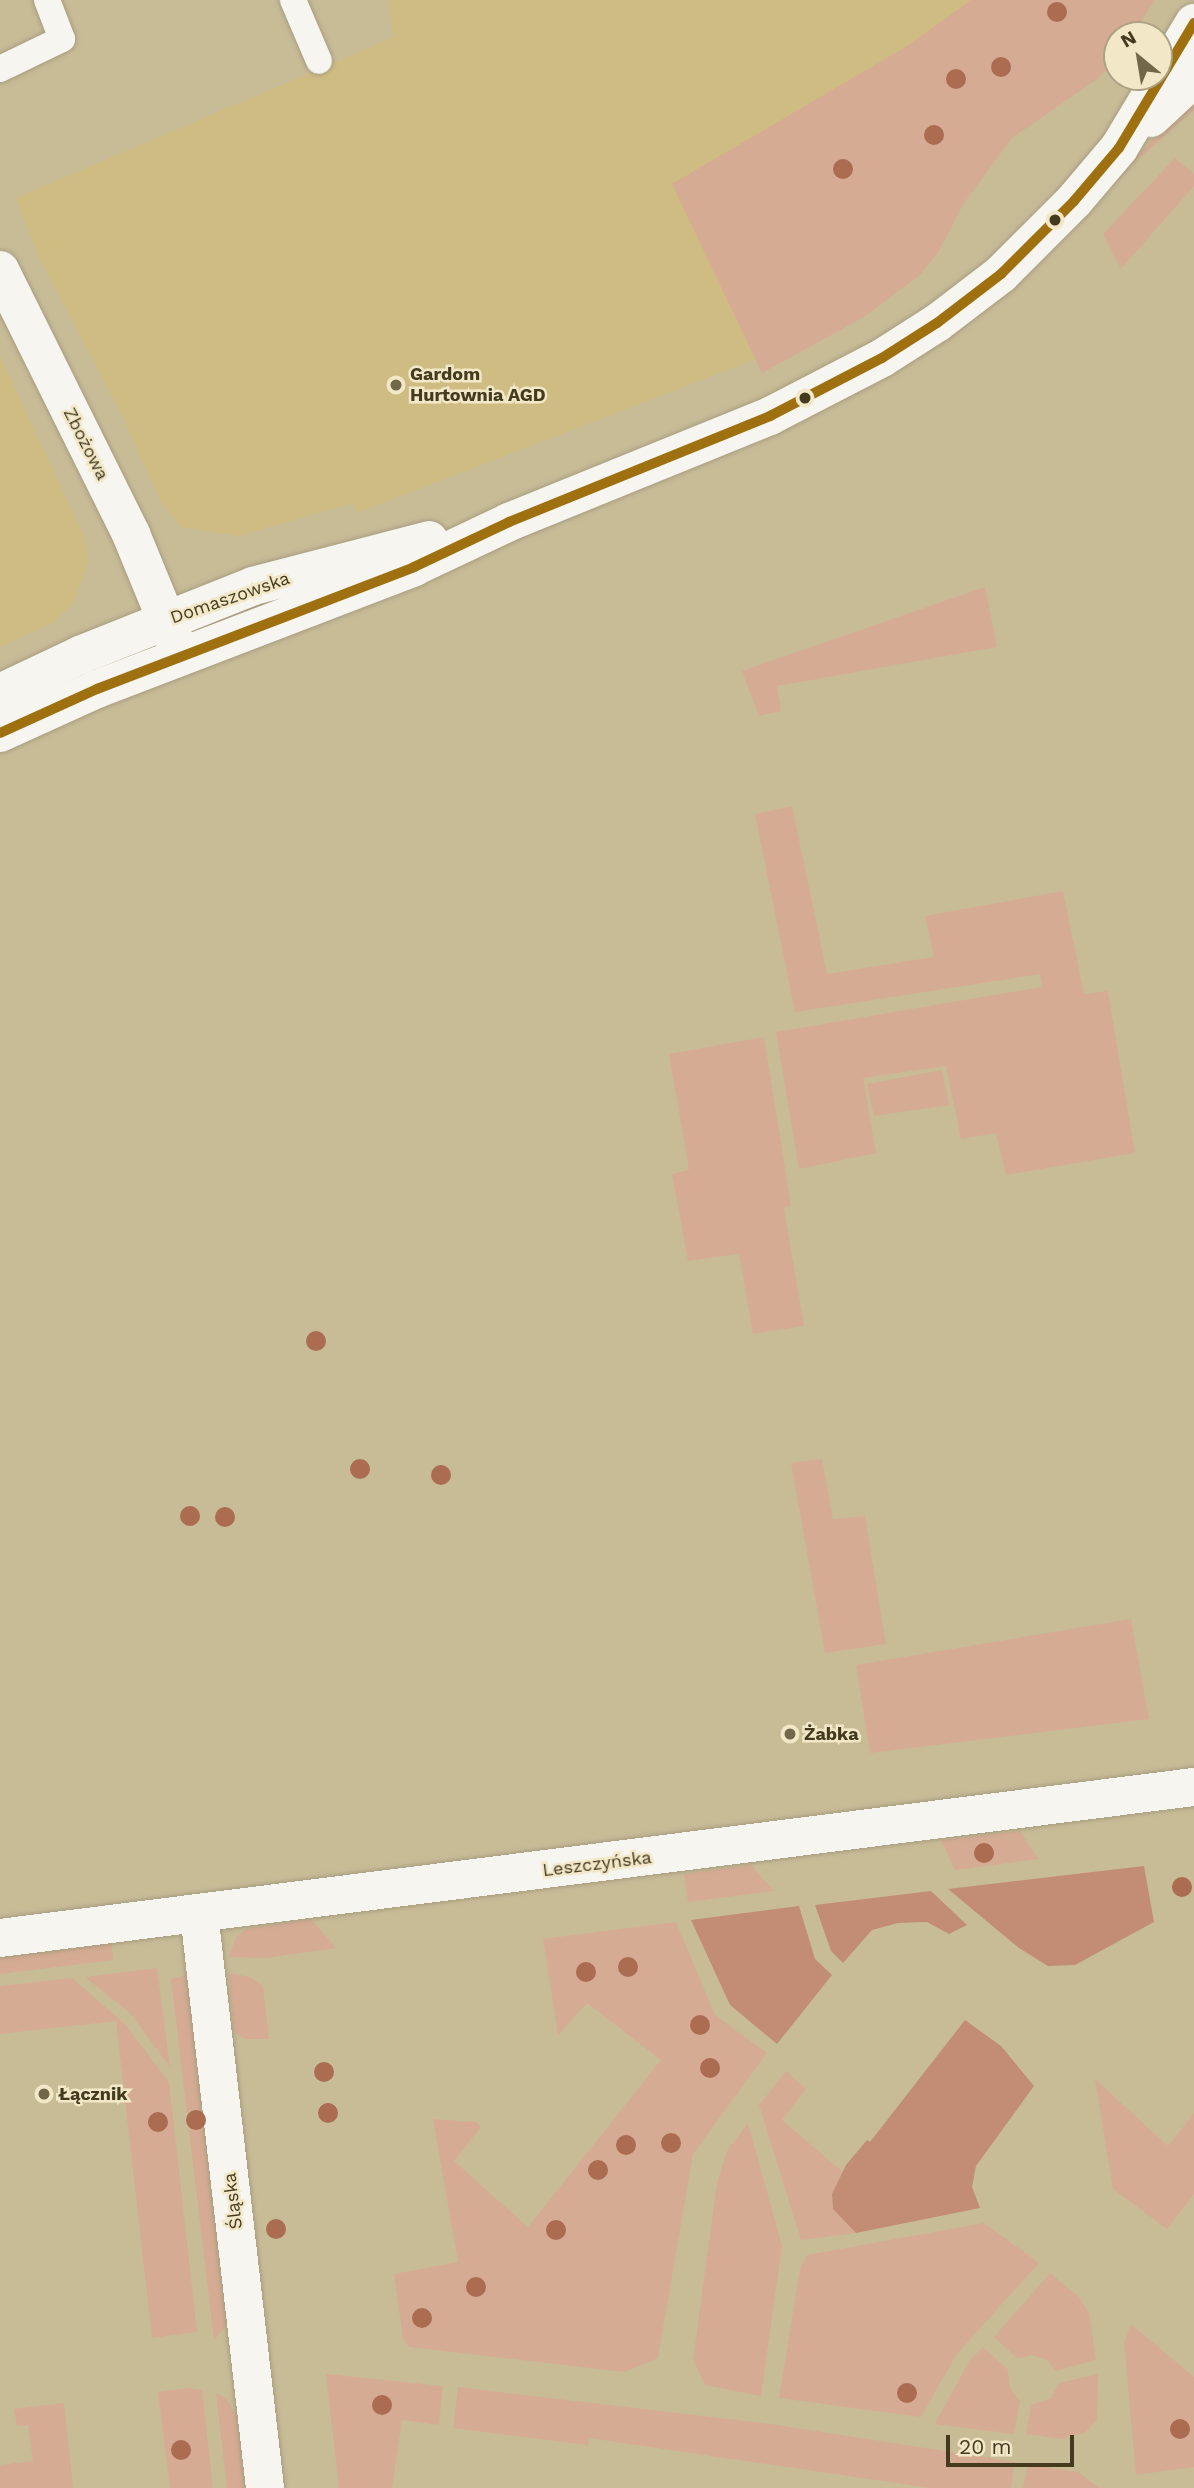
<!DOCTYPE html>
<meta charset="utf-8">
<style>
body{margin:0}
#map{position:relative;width:1194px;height:2488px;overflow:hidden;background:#c8bc97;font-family:"Work Sans",sans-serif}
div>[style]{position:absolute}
.built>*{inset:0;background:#cfbc82}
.green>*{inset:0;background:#d5ab93}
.forest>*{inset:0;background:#c28d74}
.roads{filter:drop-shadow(0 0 2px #a79d80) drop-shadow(0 0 2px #a79d80)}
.service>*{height:26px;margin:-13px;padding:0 13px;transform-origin:13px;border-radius:13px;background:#f7f5ef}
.minor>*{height:38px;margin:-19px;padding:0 19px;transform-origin:19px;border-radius:19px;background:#f7f5ef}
.tertiary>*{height:38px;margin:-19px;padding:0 19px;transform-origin:19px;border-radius:19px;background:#f7f5ef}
.bus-1>*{height:10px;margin:-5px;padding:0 5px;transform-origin:5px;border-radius:5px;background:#9e7010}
.trees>*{width:20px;height:20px;margin:-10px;border-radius:50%;background:#ab6c52}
.dots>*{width:19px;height:19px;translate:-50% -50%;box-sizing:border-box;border:4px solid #f2e7c7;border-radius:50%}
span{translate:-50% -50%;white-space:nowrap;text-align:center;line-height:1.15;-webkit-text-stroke:5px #f2e7c7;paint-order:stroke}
.poi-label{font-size:18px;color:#443b1f;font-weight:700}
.left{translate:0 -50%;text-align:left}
.street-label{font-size:18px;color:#443b1f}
.north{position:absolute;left:1103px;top:21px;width:70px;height:70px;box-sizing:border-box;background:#f2e7c7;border:2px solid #aca284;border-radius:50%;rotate:330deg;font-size:19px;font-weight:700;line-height:28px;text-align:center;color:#443b1f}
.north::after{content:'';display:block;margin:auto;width:24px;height:32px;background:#726849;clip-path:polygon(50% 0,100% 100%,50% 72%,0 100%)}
.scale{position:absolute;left:946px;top:2435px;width:128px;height:32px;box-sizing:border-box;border:4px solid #443b1f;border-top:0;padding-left:9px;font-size:21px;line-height:24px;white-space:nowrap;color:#443b1f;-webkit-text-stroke:5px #f2e7c7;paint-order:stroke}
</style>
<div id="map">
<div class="built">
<div style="clip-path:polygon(388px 0,1132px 0,813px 337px,357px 513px,353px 503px,239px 536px,181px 527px,161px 502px,122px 415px,40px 259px,16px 198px,394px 37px)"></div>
<div style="clip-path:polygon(0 356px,84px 537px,89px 561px,72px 604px,54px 622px,0 647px)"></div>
</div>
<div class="green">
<div style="clip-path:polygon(971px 0,1155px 0,1132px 35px,1117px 35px,1117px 57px,1100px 77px,1012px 138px,964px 203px,937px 254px,920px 275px,864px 317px,762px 373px,672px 184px,907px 46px)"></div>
<div style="clip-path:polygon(1194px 98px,1194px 110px,1128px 168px,1137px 156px)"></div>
<div style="clip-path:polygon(1175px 158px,1194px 174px,1194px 186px,1121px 269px,1103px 234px)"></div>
<div style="clip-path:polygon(985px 587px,997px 647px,777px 686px,781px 711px,759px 716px,742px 671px)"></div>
<div style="clip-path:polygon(792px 806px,827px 974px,934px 957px,925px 916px,1063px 891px,1084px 994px,1108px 991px,1135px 1153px,1006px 1175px,996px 1133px,961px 1139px,946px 1066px,863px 1078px,876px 1153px,799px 1169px,776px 1032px,1042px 987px,1040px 974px,795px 1012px,755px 814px)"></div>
<div style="clip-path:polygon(764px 1037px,791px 1206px,784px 1208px,804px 1326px,753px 1334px,739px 1254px,688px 1261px,672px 1174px,689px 1170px,669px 1054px)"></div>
<div style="clip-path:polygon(942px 1070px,949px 1105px,874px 1116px,867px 1084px)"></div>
<div style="clip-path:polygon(822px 1459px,833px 1519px,865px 1516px,886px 1644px,825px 1653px,791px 1463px)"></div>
<div style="clip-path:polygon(1131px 1619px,1149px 1719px,870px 1753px,856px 1665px)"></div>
<div style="clip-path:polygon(1020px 1831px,1038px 1859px,955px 1870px,941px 1840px)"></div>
<div style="clip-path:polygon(751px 1865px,774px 1891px,688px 1902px,684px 1874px)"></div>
<div style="clip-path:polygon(311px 1919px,336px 1948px,266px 1958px,229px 1957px,236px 1937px,247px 1929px)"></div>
<div style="clip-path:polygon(676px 1922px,715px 2015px,767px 2053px,693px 2154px,658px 2358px,625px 2372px,409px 2347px,403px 2339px,394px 2274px,458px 2262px,433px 2119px,476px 2122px,481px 2127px,454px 2161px,528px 2227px,661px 2060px,587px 2003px,558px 2035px,543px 1939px)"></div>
<div style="clip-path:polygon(112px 1943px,113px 1960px,0 1974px,0 1957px)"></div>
<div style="clip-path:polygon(157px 1968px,170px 2067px,130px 2013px,85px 1977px)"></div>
<div style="clip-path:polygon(229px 1973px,250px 1977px,263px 1986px,269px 2039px,245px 2039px,234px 2032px)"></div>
<div style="clip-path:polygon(189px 1974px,230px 2322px,214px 2340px,171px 1979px)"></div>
<div style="clip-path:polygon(72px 1978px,126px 2025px,169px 2082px,197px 2332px,152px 2338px,116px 2021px,0 2034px,0 1986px)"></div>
<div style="clip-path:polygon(786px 2071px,806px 2089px,782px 2120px,843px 2172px,832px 2194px,833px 2209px,856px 2233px,801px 2240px,759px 2105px)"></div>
<div style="clip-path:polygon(1095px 2079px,1168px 2146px,1194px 2113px,1194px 2194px,1167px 2229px,1113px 2189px)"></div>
<div style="clip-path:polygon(748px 2123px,782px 2246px,761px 2396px,705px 2385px,693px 2360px,717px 2183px,727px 2151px)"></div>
<div style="clip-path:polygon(984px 2223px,1039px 2263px,956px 2355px,921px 2417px,779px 2398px,800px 2269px,807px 2255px)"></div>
<div style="clip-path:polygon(1050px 2273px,1080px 2298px,1089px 2313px,1096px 2360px,1056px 2371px,1047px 2360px,1031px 2355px,1018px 2359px,994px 2337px)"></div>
<div style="clip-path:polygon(1131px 2324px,1194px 2377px,1194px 2467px,1136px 2475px,1124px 2342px)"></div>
<div style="clip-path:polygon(983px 2347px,1008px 2370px,1010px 2389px,1020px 2400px,1014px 2434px,935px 2424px,969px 2361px)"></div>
<div style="clip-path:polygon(326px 2374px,443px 2386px,439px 2425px,402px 2420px,392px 2488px,339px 2488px)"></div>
<div style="clip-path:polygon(1098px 2374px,1097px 2419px,1086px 2432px,1062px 2439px,1026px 2434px,1031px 2405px,1051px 2398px,1059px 2383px)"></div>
<div style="clip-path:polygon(458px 2387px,771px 2424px,1015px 2462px,1011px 2488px,930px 2488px,589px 2438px,588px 2445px,453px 2428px)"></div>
<div style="clip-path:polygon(189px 2388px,202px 2390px,213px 2488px,170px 2488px,158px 2392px)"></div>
<div style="clip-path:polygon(216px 2393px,226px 2398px,237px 2416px,247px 2488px,227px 2488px)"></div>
<div style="clip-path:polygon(64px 2403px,73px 2488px,0 2488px,0 2465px,33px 2461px,28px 2425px,17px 2426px,14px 2409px)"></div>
<div style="clip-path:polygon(1028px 2464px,1078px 2472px,1099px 2488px,1023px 2488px)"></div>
</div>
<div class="forest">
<div style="clip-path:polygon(1144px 1866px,1154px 1922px,1075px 1965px,1048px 1966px,1019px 1948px,948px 1889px)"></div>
<div style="clip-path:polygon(931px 1891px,967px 1925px,949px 1934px,927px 1922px,898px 1923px,872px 1930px,843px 1963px,831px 1951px,815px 1905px)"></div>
<div style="clip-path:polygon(799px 1906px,815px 1959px,832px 1975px,777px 2044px,730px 2005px,691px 1920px)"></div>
<div style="clip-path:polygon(965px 2020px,1001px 2046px,1034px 2086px,976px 2166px,972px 2187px,980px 2208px,856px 2233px,833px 2209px,832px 2194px,846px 2165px,867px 2140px,870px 2142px)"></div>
</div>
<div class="roads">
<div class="service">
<div style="left:293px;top:0;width:66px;rotate:66.9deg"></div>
<div style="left:0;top:69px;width:69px;rotate:-25.8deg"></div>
<div style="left:62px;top:39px;width:42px;rotate:-111deg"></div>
</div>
<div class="minor">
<div style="left:0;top:270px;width:295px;rotate:63.6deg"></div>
<div style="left:131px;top:534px;width:126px;rotate:67.7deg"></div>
<div style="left:199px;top:1913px;width:579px;rotate:83.45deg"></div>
<div style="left:0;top:1938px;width:1204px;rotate:-7.21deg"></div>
</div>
<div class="tertiary">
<div style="left:1151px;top:118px;width:59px;rotate:-42.9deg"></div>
<div style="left:0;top:693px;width:89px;rotate:-25.4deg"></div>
<div style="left:80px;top:655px;width:186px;rotate:-21.7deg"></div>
<div style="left:253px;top:586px;width:182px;rotate:-14.6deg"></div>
<div style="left:0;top:733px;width:107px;rotate:-24.4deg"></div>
<div style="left:97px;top:689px;width:340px;rotate:-21deg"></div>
<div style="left:414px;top:567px;width:105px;rotate:-25.3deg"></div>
<div style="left:509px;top:522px;width:282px;rotate:-22.1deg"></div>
<div style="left:770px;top:416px;width:126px;rotate:-27.4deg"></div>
<div style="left:882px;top:358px;width:65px;rotate:-32.5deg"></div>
<div style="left:937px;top:323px;width:81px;rotate:-37.4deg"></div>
<div style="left:1001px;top:274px;width:103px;rotate:-45deg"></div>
<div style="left:1074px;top:201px;width:70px;rotate:-49.7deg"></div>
<div style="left:1119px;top:148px;width:146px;rotate:-59deg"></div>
</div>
</div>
<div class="bus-1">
<div style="left:0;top:733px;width:107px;rotate:-24.4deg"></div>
<div style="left:97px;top:689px;width:340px;rotate:-21deg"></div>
<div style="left:414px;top:567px;width:105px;rotate:-25.3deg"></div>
<div style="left:509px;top:522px;width:282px;rotate:-22.1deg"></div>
<div style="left:770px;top:416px;width:126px;rotate:-27.4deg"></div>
<div style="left:882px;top:358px;width:65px;rotate:-32.5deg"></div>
<div style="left:937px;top:323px;width:81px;rotate:-37.4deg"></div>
<div style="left:1001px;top:274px;width:103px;rotate:-45deg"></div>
<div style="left:1074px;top:201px;width:70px;rotate:-49.7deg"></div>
<div style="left:1119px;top:148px;width:146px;rotate:-59deg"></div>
</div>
<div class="trees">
<div style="left:1057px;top:12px"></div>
<div style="left:1001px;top:67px"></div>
<div style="left:956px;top:79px"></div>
<div style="left:934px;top:135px"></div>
<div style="left:843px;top:169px"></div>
<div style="left:316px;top:1341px"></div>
<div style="left:360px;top:1469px"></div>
<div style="left:441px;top:1475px"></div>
<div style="left:190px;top:1516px"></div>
<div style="left:225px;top:1517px"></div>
<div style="left:984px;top:1853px"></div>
<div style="left:1182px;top:1887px"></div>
<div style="left:628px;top:1967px"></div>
<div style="left:586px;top:1972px"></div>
<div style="left:700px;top:2025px"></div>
<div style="left:710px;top:2068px"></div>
<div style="left:324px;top:2072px"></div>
<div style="left:328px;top:2113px"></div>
<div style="left:196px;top:2120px"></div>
<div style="left:158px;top:2122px"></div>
<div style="left:671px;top:2143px"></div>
<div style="left:626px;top:2145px"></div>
<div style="left:598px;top:2170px"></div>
<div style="left:276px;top:2229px"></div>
<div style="left:556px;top:2230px"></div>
<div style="left:476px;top:2287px"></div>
<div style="left:422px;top:2318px"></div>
<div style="left:907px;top:2393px"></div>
<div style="left:382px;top:2405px"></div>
<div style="left:1180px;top:2429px"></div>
<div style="left:181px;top:2450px"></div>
</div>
<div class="dots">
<div style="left:1055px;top:220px;background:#443b1f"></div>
<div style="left:396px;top:385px;background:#726849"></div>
<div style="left:805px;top:398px;background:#443b1f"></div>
<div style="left:790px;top:1734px;background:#726849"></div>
<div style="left:44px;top:2094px;background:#726849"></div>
</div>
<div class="poi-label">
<span class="left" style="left:410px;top:385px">Gardom<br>Hurtownia AGD</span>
<span class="left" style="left:804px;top:1734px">Żabka</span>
<span class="left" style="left:58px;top:2094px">Łącznik</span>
</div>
<div class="street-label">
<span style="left:86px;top:444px;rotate:63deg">Zbożowa</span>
<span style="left:230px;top:598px;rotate:-19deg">Domaszowska</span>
<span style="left:597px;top:1864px;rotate:-7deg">Leszczyńska</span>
<span style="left:233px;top:2201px;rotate:-97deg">Śląska</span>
</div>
<div class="north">N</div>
<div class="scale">20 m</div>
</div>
